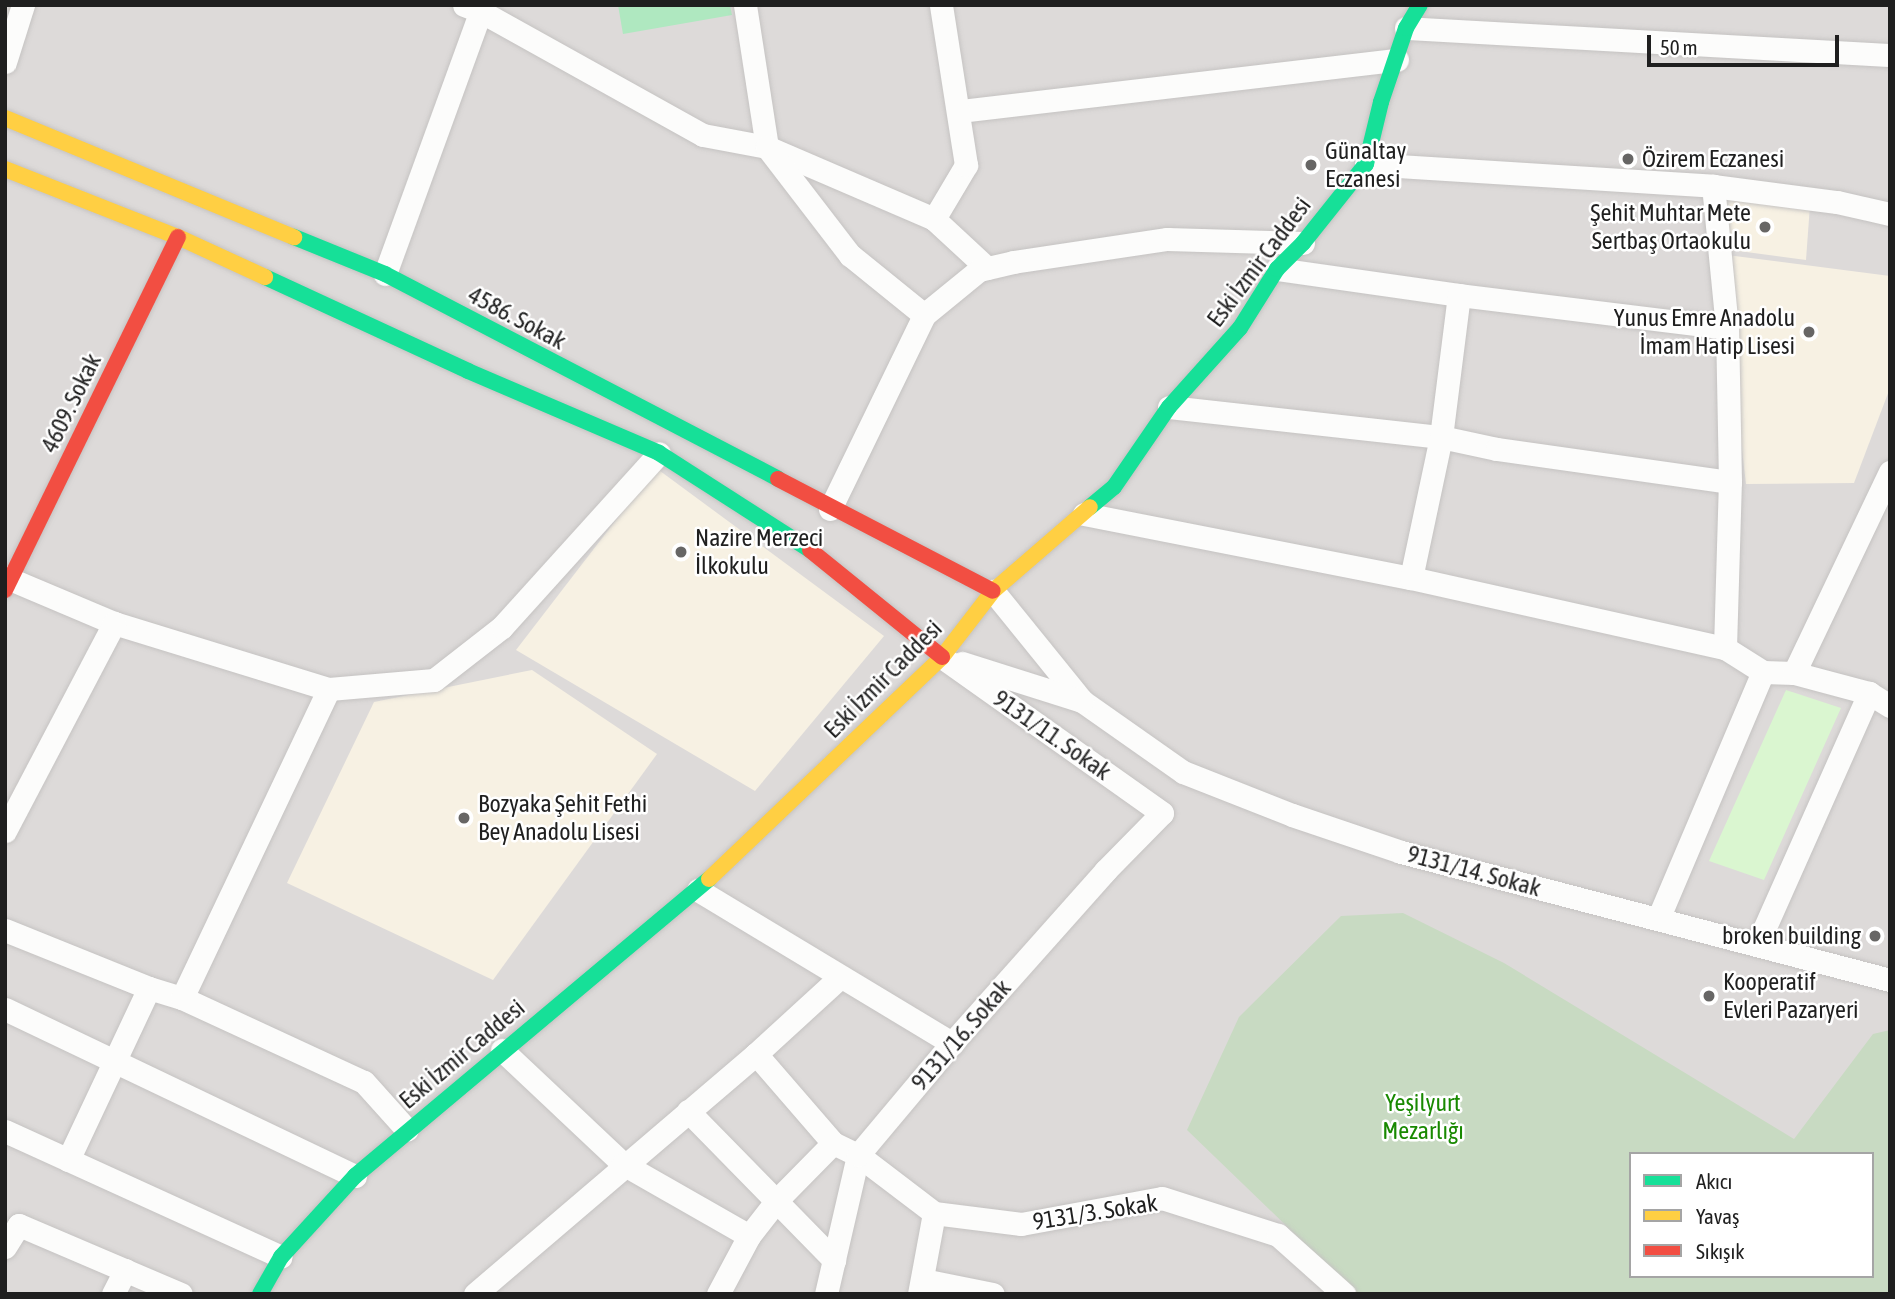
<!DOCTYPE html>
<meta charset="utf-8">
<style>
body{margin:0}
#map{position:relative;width:1895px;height:1299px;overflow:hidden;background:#eeeae7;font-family:"Asap Condensed",sans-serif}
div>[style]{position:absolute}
.residential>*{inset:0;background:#dddad9}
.education>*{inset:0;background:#f7f1e3}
.cemetery>*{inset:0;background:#c8dac2}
.park>*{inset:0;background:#daf6d0}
.pitch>*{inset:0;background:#afe8c0}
.roads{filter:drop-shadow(0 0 2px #c5c3c2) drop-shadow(0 0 2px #c5c3c2)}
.street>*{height:23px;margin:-11.5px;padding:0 11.5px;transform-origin:11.5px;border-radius:11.5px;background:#fcfcfb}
.fast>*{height:16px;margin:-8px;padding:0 8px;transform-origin:8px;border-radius:8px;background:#16e098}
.slow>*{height:16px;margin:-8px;padding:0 8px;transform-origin:8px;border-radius:8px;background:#ffcf43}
.jam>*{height:16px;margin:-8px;padding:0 8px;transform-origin:8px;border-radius:8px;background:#f24e42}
.dots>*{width:19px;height:19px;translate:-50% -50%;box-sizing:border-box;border:4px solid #fff;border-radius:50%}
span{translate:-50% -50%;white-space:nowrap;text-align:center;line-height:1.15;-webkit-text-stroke:5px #fff;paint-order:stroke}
.poi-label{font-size:24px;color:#1f1f1f}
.left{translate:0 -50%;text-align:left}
.right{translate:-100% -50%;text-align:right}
.street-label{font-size:24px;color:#1f1f1f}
.park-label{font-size:24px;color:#198901}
.frame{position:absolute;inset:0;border:7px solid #1f1f1f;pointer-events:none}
.legend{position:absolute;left:1629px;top:1152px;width:245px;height:126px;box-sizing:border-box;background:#fff;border:2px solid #a5a5a5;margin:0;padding:9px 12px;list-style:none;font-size:21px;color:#1f1f1f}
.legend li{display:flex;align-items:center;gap:14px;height:35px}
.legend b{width:35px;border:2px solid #a5a5a5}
.scale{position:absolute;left:1647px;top:35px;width:192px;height:32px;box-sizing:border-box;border:4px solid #1f1f1f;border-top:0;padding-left:9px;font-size:21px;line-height:24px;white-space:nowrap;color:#1f1f1f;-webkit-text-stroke:5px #fff;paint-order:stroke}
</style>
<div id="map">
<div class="residential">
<div style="clip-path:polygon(evenodd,5px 5px,1890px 5px,1890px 1294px,5px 1294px,5px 5px,1631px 1154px,1872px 1154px,1872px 1276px,1631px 1276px,1631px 1154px)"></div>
</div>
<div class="education">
<div style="clip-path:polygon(1719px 193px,1810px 205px,1806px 260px,1724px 249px)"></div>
<div style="clip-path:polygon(1719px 254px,1890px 276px,1890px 388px,1854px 483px,1746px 484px)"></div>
<div style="clip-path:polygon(656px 468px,884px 636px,755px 791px,516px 650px)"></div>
<div style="clip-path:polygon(532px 670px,657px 754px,493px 980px,287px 883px,374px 702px)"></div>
</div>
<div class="cemetery">
<div style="clip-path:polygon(evenodd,1403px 913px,1504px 963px,1794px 1139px,1873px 1034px,1890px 1030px,1890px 1294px,1357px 1294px,1187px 1130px,1239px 1017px,1341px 916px,1403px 913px,1631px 1154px,1872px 1154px,1872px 1276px,1631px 1276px,1631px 1154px)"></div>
</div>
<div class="park">
<div style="clip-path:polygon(1786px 690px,1841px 708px,1764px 880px,1709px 861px)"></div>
</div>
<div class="pitch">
<div style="clip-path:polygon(618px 5px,730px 5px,732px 15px,623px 34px)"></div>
</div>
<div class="roads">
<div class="street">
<div style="left:464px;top:5px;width:17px;rotate:21deg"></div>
<div style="left:480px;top:11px;width:255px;rotate:29.1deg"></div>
<div style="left:703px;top:135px;width:65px;rotate:10.6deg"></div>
<div style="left:767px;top:147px;width:182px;rotate:23.3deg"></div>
<div style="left:934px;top:219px;width:72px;rotate:42.8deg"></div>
<div style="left:745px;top:5px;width:144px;rotate:81.2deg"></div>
<div style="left:767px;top:147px;width:136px;rotate:52.5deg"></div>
<div style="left:850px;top:255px;width:95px;rotate:39deg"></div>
<div style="left:1406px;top:28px;width:485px;rotate:3.2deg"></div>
<div style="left:5px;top:62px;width:60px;rotate:-72.5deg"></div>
<div style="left:960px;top:111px;width:440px;rotate:-6.7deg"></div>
<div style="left:1366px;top:164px;width:348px;rotate:3.6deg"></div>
<div style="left:1713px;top:186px;width:125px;rotate:7.4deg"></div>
<div style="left:1837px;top:202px;width:54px;rotate:12.8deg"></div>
<div style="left:934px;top:219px;width:63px;rotate:-59.3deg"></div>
<div style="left:966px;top:165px;width:162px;rotate:-98.9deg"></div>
<div style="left:1277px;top:269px;width:184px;rotate:8.1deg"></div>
<div style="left:1459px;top:295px;width:270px;rotate:7deg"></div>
<div style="left:385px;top:274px;width:286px;rotate:-70deg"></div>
<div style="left:1169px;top:407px;width:274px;rotate:6.3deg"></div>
<div style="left:1441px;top:437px;width:57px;rotate:12.1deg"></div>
<div style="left:1497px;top:449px;width:235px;rotate:8.1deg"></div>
<div style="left:830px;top:509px;width:216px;rotate:-64.1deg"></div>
<div style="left:924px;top:315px;width:71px;rotate:-39.3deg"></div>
<div style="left:979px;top:270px;width:35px;rotate:-13deg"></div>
<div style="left:1013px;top:262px;width:156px;rotate:-8.5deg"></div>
<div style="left:1167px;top:239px;width:136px;rotate:1.7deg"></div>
<div style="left:1084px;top:514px;width:333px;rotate:11.1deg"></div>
<div style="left:1411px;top:578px;width:322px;rotate:12.6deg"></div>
<div style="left:1725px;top:648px;width:166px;rotate:-88.3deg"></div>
<div style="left:1730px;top:482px;width:154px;rotate:-91.1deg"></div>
<div style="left:1727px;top:328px;width:143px;rotate:-95.6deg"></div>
<div style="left:5px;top:577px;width:118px;rotate:22.9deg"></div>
<div style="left:114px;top:623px;width:225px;rotate:17.1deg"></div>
<div style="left:329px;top:689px;width:105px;rotate:-4.9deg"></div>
<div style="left:434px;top:680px;width:86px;rotate:-37.9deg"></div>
<div style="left:502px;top:627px;width:234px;rotate:-47.9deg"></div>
<div style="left:1411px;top:578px;width:144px;rotate:-78deg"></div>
<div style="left:1441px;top:437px;width:143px;rotate:-82.8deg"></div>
<div style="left:993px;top:591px;width:141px;rotate:51deg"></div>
<div style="left:1082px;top:701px;width:123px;rotate:35.1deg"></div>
<div style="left:1183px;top:772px;width:117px;rotate:21.5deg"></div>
<div style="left:1292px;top:815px;width:115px;rotate:18.7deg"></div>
<div style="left:1401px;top:852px;width:505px;rotate:14.67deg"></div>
<div style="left:1725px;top:648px;width:45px;rotate:32.3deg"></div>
<div style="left:1763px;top:672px;width:31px;rotate:2deg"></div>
<div style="left:1794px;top:673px;width:223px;rotate:-64.5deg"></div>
<div style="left:962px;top:663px;width:126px;rotate:17.6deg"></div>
<div style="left:1794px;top:673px;width:78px;rotate:14.9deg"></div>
<div style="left:1869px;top:693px;width:25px;rotate:32deg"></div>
<div style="left:5px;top:831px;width:235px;rotate:-62.3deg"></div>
<div style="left:698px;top:890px;width:297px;rotate:31.1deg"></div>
<div style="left:1658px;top:919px;width:268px;rotate:-67deg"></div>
<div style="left:5px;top:930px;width:155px;rotate:21.9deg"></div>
<div style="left:149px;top:988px;width:34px;rotate:17deg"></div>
<div style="left:182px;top:998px;width:200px;rotate:24.8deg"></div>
<div style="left:364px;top:1082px;width:64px;rotate:48.1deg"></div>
<div style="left:1757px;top:945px;width:276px;rotate:-66deg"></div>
<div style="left:182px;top:998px;width:342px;rotate:-64.6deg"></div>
<div style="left:5px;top:1009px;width:388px;rotate:25.5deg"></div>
<div style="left:502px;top:1050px;width:166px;rotate:43.3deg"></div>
<div style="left:623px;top:1164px;width:145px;rotate:29.7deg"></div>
<div style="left:756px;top:1054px;width:118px;rotate:49.1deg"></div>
<div style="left:833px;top:1143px;width:28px;rotate:26deg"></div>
<div style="left:858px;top:1155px;width:96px;rotate:37.3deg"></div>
<div style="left:934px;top:1213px;width:88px;rotate:7.2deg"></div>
<div style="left:1021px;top:1224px;width:143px;rotate:-10.4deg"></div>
<div style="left:1162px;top:1198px;width:122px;rotate:17.7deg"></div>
<div style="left:1278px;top:1235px;width:89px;rotate:41.8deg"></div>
<div style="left:688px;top:1111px;width:209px;rotate:45.6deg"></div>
<div style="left:5px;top:1131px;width:303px;rotate:24.5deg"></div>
<div style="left:68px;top:1160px;width:190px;rotate:-64.8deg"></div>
<div style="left:5px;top:1247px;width:26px;rotate:-58deg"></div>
<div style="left:19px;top:1225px;width:176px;rotate:23.1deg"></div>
<div style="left:923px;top:1280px;width:71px;rotate:11.3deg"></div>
<div style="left:113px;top:1294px;width:27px;rotate:-63deg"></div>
<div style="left:475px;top:1294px;width:370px;rotate:-40.5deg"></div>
<div style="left:756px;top:1054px;width:113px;rotate:-42.5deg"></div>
<div style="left:718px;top:1294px;width:66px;rotate:-61.9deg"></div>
<div style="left:749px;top:1236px;width:46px;rotate:-52.1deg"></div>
<div style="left:777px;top:1200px;width:80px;rotate:-45.5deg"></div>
<div style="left:826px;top:1294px;width:143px;rotate:-77deg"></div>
<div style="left:858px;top:1155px;width:146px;rotate:-50deg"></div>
<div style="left:952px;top:1043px;width:230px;rotate:-48.3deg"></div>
<div style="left:1105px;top:871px;width:81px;rotate:-45.5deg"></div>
<div style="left:1162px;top:813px;width:270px;rotate:-144.7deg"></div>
<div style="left:919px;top:1294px;width:82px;rotate:-79.5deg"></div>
</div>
<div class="fast">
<div style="left:294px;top:237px;width:98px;rotate:22.1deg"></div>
<div style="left:385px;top:274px;width:443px;rotate:27.5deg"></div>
<div style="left:265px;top:277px;width:224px;rotate:24.8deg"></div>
<div style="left:468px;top:371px;width:208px;rotate:23.2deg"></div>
<div style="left:659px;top:453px;width:179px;rotate:32.7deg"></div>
<div style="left:1090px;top:507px;width:31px;rotate:-40deg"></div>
<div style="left:1114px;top:487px;width:97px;rotate:-55.5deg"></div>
<div style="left:1169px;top:407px;width:106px;rotate:-48.1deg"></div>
<div style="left:1240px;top:328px;width:70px;rotate:-57.9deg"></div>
<div style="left:1277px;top:269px;width:37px;rotate:-45deg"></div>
<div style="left:1303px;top:243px;width:101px;rotate:-51.4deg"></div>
<div style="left:1366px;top:164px;width:64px;rotate:-76.4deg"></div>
<div style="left:1381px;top:102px;width:78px;rotate:-71.3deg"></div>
<div style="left:1406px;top:28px;width:27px;rotate:-59deg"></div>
<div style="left:260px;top:1294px;width:43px;rotate:-60.4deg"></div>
<div style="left:281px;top:1257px;width:110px;rotate:-47.6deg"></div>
<div style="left:355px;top:1176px;width:462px;rotate:-40deg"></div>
</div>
<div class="slow">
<div style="left:5px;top:118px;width:313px;rotate:22.4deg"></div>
<div style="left:5px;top:169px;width:186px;rotate:21.5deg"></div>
<div style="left:178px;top:237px;width:96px;rotate:24.7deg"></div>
<div style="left:709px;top:879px;width:322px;rotate:-43.6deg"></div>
<div style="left:942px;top:657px;width:83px;rotate:-52.3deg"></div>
<div style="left:993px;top:591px;width:128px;rotate:-40.9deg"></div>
</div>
<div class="jam">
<div style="left:778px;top:479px;width:242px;rotate:27.5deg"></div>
<div style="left:810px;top:550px;width:170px;rotate:39deg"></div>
<div style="left:5px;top:590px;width:393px;rotate:-63.9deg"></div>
</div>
</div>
<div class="dots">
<div style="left:1628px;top:159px;background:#676665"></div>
<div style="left:1311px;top:165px;background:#676665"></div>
<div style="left:1765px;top:227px;background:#676665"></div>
<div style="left:1809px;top:332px;background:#676665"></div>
<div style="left:681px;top:552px;background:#676665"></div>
<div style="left:464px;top:818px;background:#676665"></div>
<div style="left:1875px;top:936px;background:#676665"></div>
<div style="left:1709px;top:996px;background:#676665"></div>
</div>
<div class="poi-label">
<span class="left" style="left:1325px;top:165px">Günaltay<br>Eczanesi</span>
<span class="left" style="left:1642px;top:159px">Özirem Eczanesi</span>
<span class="right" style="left:1751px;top:227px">Şehit Muhtar Mete<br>Sertbaş Ortaokulu</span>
<span class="right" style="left:1795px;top:332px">Yunus Emre Anadolu<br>İmam Hatip Lisesi</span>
<span class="left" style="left:695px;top:552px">Nazire Merzeci<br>İlkokulu</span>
<span class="left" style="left:478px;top:818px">Bozyaka Şehit Fethi<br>Bey Anadolu Lisesi</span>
<span class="right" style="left:1861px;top:936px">broken building</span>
<span class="left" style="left:1723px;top:996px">Kooperatif<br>Evleri Pazaryeri</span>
</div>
<div class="street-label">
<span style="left:1259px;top:262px;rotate:-53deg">Eski İzmir Caddesi</span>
<span style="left:517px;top:318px;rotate:28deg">4586. Sokak</span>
<span style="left:71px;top:403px;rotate:-64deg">4609. Sokak</span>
<span style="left:883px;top:679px;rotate:-45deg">Eski İzmir Caddesi</span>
<span style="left:1052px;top:735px;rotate:35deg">9131/11. Sokak</span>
<span style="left:1474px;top:871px;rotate:15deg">9131/14. Sokak</span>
<span style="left:961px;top:1035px;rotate:-49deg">9131/16. Sokak</span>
<span style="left:462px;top:1054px;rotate:-40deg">Eski İzmir Caddesi</span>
<span style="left:1095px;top:1212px;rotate:-9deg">9131/3. Sokak</span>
</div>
<div class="park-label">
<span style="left:1423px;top:1117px">Yeşilyurt<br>Mezarlığı</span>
</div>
<div class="frame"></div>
<ul class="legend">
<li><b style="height:9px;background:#16e098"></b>Akıcı</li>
<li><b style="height:9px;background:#ffcf43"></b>Yavaş</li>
<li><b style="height:9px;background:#f24e42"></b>Sıkışık</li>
</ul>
<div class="scale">50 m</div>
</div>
